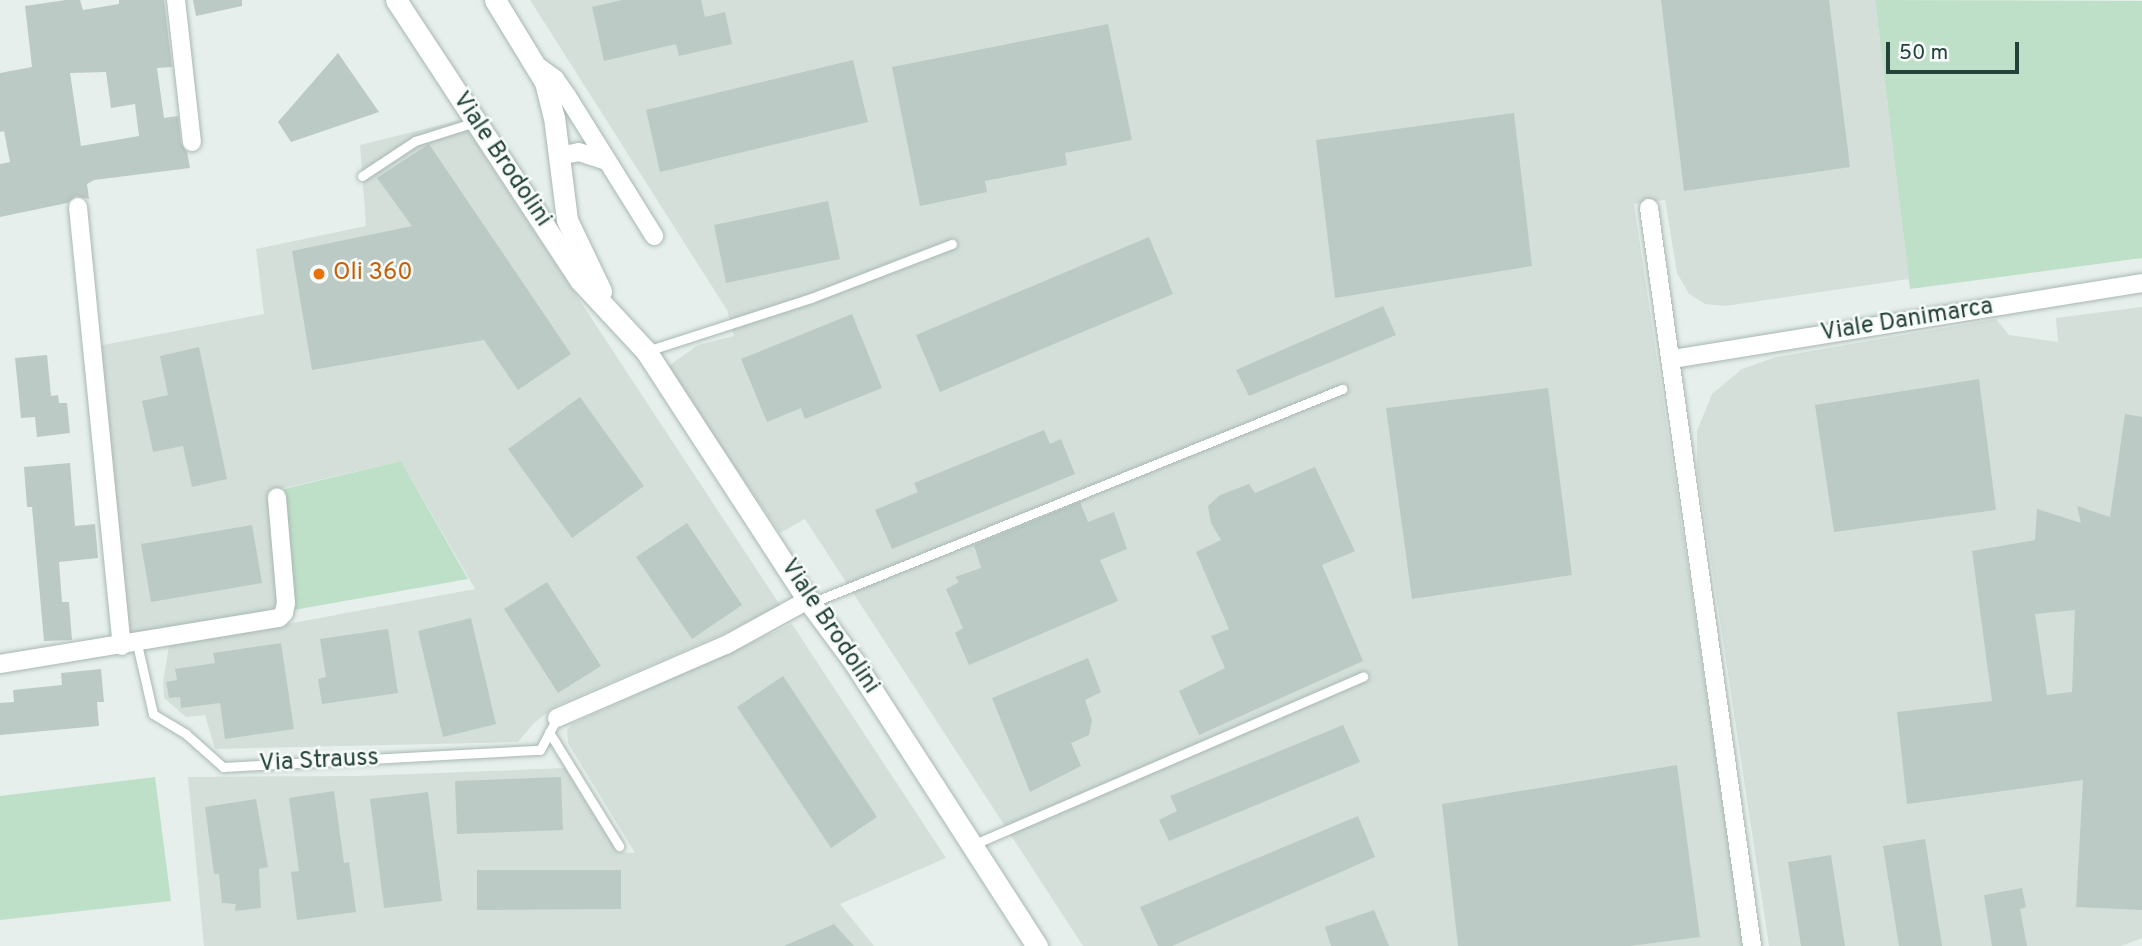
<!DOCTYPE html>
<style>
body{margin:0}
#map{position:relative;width:2142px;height:946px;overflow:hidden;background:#e6efeb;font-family:Overpass,sans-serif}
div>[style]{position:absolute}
.built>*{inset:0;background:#d4dfda}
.green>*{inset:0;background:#bfe0c8}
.building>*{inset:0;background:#bbcac4}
.roads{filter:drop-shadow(0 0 2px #a8b8b2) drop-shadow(0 0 2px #a8b8b2)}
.service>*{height:9px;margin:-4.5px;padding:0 4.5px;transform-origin:4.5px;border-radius:4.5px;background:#fff}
.minor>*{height:18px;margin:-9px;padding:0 9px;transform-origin:9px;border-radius:9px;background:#fff}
.tertiary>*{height:21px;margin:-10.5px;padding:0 10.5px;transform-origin:10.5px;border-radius:10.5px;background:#fff}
.dots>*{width:19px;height:19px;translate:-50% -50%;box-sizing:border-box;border:4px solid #f7fbf9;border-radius:50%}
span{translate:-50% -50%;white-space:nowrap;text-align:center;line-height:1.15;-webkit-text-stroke:5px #f7fbf9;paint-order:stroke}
.street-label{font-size:24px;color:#24423a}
.food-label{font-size:24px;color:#c56008}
.left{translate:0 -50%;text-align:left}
.scale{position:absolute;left:1886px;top:42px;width:133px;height:32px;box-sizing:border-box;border:4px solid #24423a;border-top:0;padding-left:9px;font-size:21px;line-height:24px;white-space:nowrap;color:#24423a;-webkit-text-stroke:5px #f7fbf9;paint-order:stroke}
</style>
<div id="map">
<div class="built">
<div style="clip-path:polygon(530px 0,1875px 0,1909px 279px,1725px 306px,1705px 304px,1689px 294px,1677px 273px,1665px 200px,1634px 204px,1744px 946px,1083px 946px,805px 519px,780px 533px,667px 367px,698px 345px,734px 336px,727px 310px)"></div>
<div style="clip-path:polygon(461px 120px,780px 605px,734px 629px,556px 706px,534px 723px,518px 742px,215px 749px,205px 715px,186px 717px,164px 698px,163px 682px,169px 646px,475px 589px,401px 461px,268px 492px,277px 603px,270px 612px,130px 637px,98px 346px,264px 314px,256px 249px,366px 226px,360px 145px)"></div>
<div style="clip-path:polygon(2142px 307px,2142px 938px,2121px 946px,1769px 946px,1697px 468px,1697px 431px,1712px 394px,1742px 369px,1776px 357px,1996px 319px,2009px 335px,2058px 342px,2056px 318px)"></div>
<div style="clip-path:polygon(792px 624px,946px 858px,840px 904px,874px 946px,204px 946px,188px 777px,358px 776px,565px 768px,617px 852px,635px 853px,568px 743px,567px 730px,572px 724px)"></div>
</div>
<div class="green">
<div style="clip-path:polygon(1875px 0,2142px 1px,2142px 258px,1910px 289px)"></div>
<div style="clip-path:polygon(401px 461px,468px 579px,294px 610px,284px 489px)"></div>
<div style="clip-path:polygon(155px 777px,171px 901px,0 920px,0 796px)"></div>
</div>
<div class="building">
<div style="clip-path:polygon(evenodd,66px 0,80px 0,83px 10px,119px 4px,119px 0,164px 0,172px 67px,157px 68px,164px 118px,178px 116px,181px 143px,187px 152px,190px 168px,94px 180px,87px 184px,89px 199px,76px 196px,67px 203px,0 217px,0 164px,10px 162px,4px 131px,0 132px,0 73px,32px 67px,25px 6px,66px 0,106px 72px,111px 108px,135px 104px,139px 136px,81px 146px,70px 73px,106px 72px)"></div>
<div style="clip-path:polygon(193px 0,242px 0,242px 6px,196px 16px)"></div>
<div style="clip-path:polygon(622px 0,701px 0,705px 17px,725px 12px,732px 44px,679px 56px,676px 44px,604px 61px,592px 7px)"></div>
<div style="clip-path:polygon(1661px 0,1829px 0,1850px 167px,1684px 191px)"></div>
<div style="clip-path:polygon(1108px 24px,1132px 140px,1065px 153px,1067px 165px,985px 181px,987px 192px,920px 206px,892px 67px)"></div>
<div style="clip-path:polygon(338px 53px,379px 112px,291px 142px,278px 122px)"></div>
<div style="clip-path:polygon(853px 60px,868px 122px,660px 172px,646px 110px)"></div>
<div style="clip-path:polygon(1514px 113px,1532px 266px,1335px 298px,1316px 140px)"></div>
<div style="clip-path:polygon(429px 144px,571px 354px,518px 390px,484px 340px,312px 370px,292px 251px,412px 226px,377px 178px)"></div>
<div style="clip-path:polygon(828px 201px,840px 259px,726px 283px,714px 225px)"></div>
<div style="clip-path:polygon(1149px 237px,1173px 294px,940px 392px,916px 335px)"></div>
<div style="clip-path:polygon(1383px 306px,1396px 335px,1249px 396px,1236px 370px)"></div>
<div style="clip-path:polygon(852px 314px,882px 388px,805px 419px,801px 408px,767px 422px,741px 359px)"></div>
<div style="clip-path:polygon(199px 347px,227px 479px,192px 487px,183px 446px,153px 452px,142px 401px,168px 395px,160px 356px)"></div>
<div style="clip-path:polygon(47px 355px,51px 396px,58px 395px,59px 403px,67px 403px,70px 433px,37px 437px,35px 417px,21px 418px,15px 358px)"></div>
<div style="clip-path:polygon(1979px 379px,1996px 510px,1834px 532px,1815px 405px)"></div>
<div style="clip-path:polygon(1548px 388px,1572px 575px,1412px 599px,1386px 408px)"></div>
<div style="clip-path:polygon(580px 397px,644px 486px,572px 538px,508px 449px)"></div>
<div style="clip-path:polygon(evenodd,2125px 414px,2142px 417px,2142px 910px,2076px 907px,2083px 780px,1907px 804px,1897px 712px,1992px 701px,1972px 551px,2035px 540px,2037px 509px,2081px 523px,2077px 506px,2110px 517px,2125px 414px,2075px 610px,2072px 692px,2047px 695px,2035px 614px,2075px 610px)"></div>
<div style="clip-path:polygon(1044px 430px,1050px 444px,1061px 439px,1075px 474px,892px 549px,875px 510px,918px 492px,914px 483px)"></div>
<div style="clip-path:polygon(70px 463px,75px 526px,95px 524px,98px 558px,59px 562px,62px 602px,69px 602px,72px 640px,44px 641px,32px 507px,27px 507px,24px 467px)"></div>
<div style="clip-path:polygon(1315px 467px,1355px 551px,1322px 565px,1363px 661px,1199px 735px,1179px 691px,1225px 668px,1211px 636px,1229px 629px,1196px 552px,1221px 540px,1211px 523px,1208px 506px,1220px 495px,1249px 484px,1255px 493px)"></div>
<div style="clip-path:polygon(1080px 502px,1088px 522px,1114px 512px,1127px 549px,1100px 560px,1118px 601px,969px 665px,955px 633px,963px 628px,946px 589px,959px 582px,955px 577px,981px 568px,974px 545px)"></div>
<div style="clip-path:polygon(687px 523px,742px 605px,692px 639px,636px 557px)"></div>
<div style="clip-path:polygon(252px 525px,262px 583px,151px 602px,141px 544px)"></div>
<div style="clip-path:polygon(547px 582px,601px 666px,558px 693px,504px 609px)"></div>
<div style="clip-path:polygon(471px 618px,496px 724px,443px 737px,418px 631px)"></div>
<div style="clip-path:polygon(388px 629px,398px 693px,322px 704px,318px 679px,326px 677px,320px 639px)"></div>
<div style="clip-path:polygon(281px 643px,294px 729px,225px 739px,220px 703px,181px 708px,180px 697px,169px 698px,166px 682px,177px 680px,175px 669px,215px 663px,213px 653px)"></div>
<div style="clip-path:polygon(1088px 658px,1101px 692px,1085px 700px,1092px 720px,1089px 735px,1071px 743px,1081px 766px,1030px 792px,992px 698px)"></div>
<div style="clip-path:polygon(101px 669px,104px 702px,97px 702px,99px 726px,0 735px,0 703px,14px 702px,13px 690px,62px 685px,61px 673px)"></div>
<div style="clip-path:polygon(783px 676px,877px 817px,831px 848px,737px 707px)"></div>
<div style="clip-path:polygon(1343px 725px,1360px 762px,1169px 841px,1159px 820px,1177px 811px,1170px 796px)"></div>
<div style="clip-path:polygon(1677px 765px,1700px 937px,1630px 946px,1458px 946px,1442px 804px)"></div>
<div style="clip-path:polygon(561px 777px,563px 830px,457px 834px,455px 781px)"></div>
<div style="clip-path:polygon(334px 791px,344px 863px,349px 862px,356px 912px,297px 920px,291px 872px,299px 871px,289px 798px)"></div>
<div style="clip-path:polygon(428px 792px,442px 901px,384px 908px,370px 799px)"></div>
<div style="clip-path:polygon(256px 799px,268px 867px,259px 869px,261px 908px,235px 911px,236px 904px,222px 903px,219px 874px,214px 874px,205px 807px)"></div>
<div style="clip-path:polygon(1358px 816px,1375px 857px,1172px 946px,1158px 946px,1140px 907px)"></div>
<div style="clip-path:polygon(1925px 839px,1942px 946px,1899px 946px,1883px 846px)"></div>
<div style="clip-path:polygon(1831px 855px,1845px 946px,1801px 946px,1788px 862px)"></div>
<div style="clip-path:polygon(477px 870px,621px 870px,621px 909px,477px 910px)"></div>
<div style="clip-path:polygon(2022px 888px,2026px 907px,2020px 909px,2027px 946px,1992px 946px,1984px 895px)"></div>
<div style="clip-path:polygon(1374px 910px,1389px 946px,1331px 946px,1325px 927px)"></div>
<div style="clip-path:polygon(834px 924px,854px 946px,784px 946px)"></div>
</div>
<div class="roads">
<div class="service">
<div style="left:362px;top:176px;width:64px;rotate:-33.4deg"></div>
<div style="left:415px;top:141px;width:63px;rotate:-17.6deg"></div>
<div style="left:647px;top:351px;width:172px;rotate:-17.9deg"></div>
<div style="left:811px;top:298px;width:151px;rotate:-21deg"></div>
<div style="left:811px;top:603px;width:573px;rotate:-21.95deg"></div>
<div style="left:137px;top:644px;width:72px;rotate:77.1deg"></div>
<div style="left:153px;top:714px;width:39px;rotate:31deg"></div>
<div style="left:186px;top:734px;width:50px;rotate:41.7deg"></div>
<div style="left:223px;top:767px;width:317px;rotate:-3.1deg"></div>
<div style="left:540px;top:750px;width:36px;rotate:-62deg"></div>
<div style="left:549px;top:732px;width:134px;rotate:58.4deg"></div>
<div style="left:972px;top:845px;width:426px;rotate:-23.3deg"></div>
</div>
<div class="minor">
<div style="left:176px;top:0;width:143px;rotate:83.6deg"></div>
<div style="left:536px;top:65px;width:24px;rotate:36deg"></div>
<div style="left:555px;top:79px;width:21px;rotate:55deg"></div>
<div style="left:567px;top:96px;width:165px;rotate:58.1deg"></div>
<div style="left:559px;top:156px;width:20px;rotate:-11deg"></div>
<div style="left:579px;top:152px;width:28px;rotate:18deg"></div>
<div style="left:78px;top:207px;width:441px;rotate:84.3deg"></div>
<div style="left:1649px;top:208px;width:745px;rotate:82.05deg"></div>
<div style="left:1673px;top:359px;width:475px;rotate:-9.2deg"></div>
<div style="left:0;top:664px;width:283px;rotate:-9.4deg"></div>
<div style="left:279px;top:618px;width:7px;rotate:-45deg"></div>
<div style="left:284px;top:613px;width:10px;rotate:-79deg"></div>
<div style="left:286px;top:603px;width:106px;rotate:-94.9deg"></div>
<div style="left:557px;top:718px;width:184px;rotate:-23.4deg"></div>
<div style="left:726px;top:645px;width:94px;rotate:-28.8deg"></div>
</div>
<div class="tertiary">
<div style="left:396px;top:0;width:335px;rotate:56.7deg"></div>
<div style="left:580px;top:280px;width:97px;rotate:47.1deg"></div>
<div style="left:646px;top:351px;width:297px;rotate:57deg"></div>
<div style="left:808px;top:600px;width:77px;rotate:53.4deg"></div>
<div style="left:854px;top:662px;width:338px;rotate:57.2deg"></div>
<div style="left:495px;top:0;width:96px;rotate:58.6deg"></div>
<div style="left:545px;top:82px;width:36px;rotate:76deg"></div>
<div style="left:554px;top:117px;width:104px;rotate:82.8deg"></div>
<div style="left:567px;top:220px;width:79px;rotate:64.4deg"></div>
</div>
</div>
<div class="dots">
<div style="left:319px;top:274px;background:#e8710a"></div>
</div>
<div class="street-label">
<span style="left:501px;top:160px;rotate:56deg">Viale Brodolini</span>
<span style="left:1907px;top:321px;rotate:-9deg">Viale Danimarca</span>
<span style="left:829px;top:627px;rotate:56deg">Viale Brodolini</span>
<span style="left:319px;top:762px;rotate:-3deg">Via Strauss</span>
</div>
<div class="food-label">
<span class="left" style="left:333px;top:274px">Oli 360</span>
</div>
<div class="scale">50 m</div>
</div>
